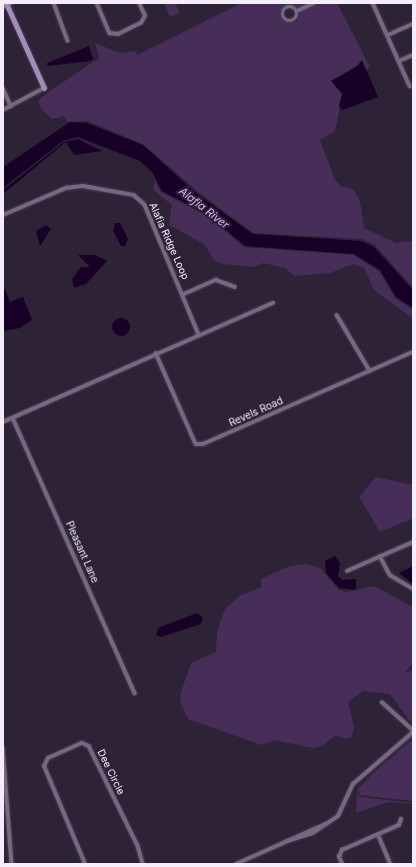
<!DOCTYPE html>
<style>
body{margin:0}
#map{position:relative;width:416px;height:867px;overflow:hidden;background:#2d2236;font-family:Inter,sans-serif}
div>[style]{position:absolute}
.green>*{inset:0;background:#472e59}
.water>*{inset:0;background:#180127}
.round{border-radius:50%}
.roads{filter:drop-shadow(0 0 1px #493e52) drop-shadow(0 0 1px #493e52)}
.street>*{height:3.5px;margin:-1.75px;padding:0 1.75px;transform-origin:1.75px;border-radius:1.75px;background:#766782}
.street>.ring{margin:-1.75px;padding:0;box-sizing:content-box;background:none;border:3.5px solid #766782;border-radius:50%}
.secondary>*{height:5px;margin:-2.5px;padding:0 2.5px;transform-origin:2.5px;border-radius:2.5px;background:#a38cb7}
span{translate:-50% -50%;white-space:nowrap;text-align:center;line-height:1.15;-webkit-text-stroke:4px #2d2236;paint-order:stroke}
.street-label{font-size:10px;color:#f4edfb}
.water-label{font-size:11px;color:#dab4fa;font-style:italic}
.frame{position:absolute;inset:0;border:4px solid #f4edfb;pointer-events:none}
</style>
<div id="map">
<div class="green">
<div style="clip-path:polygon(164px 3px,175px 3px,180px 13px,170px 17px)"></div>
<div style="clip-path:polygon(242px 3px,309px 3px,297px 9px,285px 7px,282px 16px,289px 23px,297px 21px,299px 12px,318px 3px,337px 3px,370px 67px,344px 87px,335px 131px,320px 140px,335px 180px,341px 186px,353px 189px,360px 201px,364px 228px,396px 243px,413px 241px,413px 288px,375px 245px,362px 239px,253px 233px,197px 191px,143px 144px,87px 121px,68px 122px,64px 116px,52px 119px,42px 110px,38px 101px,47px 93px,99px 58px,95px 43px,120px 53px,136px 51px,137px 55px)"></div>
<div style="clip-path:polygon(155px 180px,161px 192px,207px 216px,244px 247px,353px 255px,379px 271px,395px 298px,413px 310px,413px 319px,374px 290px,364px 268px,353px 264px,330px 273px,295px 276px,285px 268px,263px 263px,254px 267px,223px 264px,214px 260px,204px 244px,169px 225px,172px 205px,153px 190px)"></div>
<div style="clip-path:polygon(376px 477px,413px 485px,413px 518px,380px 532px,359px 497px)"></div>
<div style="clip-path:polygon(306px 564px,320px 568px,339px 590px,347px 592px,374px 586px,413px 607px,413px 663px,404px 673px,413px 670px,413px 725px,390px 694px,363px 691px,348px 702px,354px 727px,352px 736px,346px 739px,336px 735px,322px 746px,313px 748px,274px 740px,262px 745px,188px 719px,180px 701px,181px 692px,191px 663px,216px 652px,217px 631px,225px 609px,239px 596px,261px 587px,261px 579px,290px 566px)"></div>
<div style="clip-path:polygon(413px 735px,413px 737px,370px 773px,387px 756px)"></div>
<div style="clip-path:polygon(413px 739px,413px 801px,360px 795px,357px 790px,370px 776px)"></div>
<div style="clip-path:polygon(357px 793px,360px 797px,413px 803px,413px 804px,388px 802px,356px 813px)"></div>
</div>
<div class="water">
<div style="clip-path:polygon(89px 46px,93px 59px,90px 61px,48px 66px,47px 63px)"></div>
<div style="clip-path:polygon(362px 60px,378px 97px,342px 110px,339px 106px,342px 94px,331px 81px,357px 66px)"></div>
<div style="clip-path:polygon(70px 122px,87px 123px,143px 145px,196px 193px,253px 234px,361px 241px,374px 247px,413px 290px,413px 308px,396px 297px,380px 270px,354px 254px,245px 246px,208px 215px,162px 191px,152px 172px,140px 161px,78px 137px,63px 141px,3px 188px,3px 167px)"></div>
<div style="clip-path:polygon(78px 139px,102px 151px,74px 155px,66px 142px,3px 194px,3px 190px,64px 142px)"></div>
<div style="clip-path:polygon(115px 223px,120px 223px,128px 239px,125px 246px,121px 246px,113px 231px)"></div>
<div style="clip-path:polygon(46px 225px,51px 229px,40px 246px,36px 231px)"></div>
<div style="clip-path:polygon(78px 255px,95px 255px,107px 261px,86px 284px,74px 288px,72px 279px,81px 267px,90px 267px)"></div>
<div style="clip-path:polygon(3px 285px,10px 302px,23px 297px,32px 320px,20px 328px,3px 331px)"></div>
<div class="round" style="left:112px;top:318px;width:18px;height:18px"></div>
<div style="clip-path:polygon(335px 556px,340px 563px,338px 576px,343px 580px,356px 579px,356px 590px,339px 588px,326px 573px,325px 561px)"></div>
<div style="clip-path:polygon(413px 566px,413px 584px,399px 573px)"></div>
<div style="clip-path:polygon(197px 613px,203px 618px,201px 624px,161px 637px,156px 635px,158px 628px)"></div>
</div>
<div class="roads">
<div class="street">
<div style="left:54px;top:3px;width:40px;rotate:69.8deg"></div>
<div style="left:97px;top:3px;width:33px;rotate:67deg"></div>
<div style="left:110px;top:33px;width:8px;rotate:7deg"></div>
<div style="left:118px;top:34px;width:25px;rotate:-26deg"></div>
<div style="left:141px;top:23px;width:8px;rotate:-60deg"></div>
<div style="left:145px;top:16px;width:14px;rotate:-115deg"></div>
<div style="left:373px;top:3px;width:91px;rotate:66deg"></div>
<div class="ring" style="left:283px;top:7px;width:10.5px;height:10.5px"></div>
<div style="left:3px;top:7px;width:9px;rotate:-27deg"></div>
<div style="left:297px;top:11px;width:19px;rotate:-25deg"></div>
<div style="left:388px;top:35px;width:27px;rotate:-24deg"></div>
<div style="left:399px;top:61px;width:15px;rotate:-23deg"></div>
<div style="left:3px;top:88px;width:20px;rotate:66deg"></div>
<div style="left:3px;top:110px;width:47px;rotate:-28.2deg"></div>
<div style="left:3px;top:215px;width:69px;rotate:-23.2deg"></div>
<div style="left:66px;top:188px;width:17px;rotate:-7deg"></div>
<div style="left:83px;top:186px;width:52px;rotate:10deg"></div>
<div style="left:134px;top:195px;width:15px;rotate:42deg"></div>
<div style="left:145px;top:205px;width:141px;rotate:67.4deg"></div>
<div style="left:184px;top:294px;width:35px;rotate:-24deg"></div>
<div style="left:216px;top:280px;width:20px;rotate:20deg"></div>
<div style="left:337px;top:315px;width:65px;rotate:59.5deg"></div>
<div style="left:156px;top:353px;width:99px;rotate:66.3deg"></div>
<div style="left:196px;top:444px;width:7px"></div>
<div style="left:203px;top:444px;width:229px;rotate:-23.7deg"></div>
<div style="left:13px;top:418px;width:301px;rotate:66.1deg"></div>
<div style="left:3px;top:422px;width:295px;rotate:-23.8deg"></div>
<div style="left:380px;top:556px;width:21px;rotate:62deg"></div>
<div style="left:390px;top:575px;width:27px;rotate:31deg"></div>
<div style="left:347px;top:571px;width:72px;rotate:-23.7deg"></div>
<div style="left:382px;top:702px;width:42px;rotate:42.1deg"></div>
<div style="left:3px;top:747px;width:117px;rotate:85.6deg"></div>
<div style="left:378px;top:834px;width:33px;rotate:67deg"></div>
<div style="left:287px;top:841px;width:27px;rotate:-17deg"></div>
<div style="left:313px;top:833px;width:30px;rotate:-34deg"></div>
<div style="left:338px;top:816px;width:35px;rotate:-65deg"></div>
<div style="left:353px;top:784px;width:79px;rotate:-40.9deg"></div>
<div style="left:85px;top:864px;width:106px;rotate:-112.7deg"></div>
<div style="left:44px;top:766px;width:9px;rotate:-63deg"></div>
<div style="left:48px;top:758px;width:37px;rotate:-24deg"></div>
<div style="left:82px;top:743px;width:8px;rotate:23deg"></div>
<div style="left:89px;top:746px;width:111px;rotate:63.9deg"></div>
<div style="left:138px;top:846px;width:19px;rotate:74deg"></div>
<div style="left:236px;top:864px;width:98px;rotate:-24deg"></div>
<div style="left:342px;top:864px;width:8px;rotate:-113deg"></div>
<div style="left:339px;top:857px;width:8px;rotate:-67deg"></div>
<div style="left:342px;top:850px;width:62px;rotate:-23.7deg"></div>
<div style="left:399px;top:825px;width:6px;rotate:-72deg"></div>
</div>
<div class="secondary">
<div style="left:6px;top:3px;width:93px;rotate:65.9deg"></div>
</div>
</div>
<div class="street-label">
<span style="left:169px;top:241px;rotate:66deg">Alafia Ridge Loop</span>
<span style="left:256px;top:412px;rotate:-24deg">Revels Road</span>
<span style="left:82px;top:552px;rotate:66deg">Pleasant Lane</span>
<span style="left:111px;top:772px;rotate:64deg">Dee Circle</span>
</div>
<div class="water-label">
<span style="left:204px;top:208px;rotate:38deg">Alafia River</span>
</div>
<div class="frame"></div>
</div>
